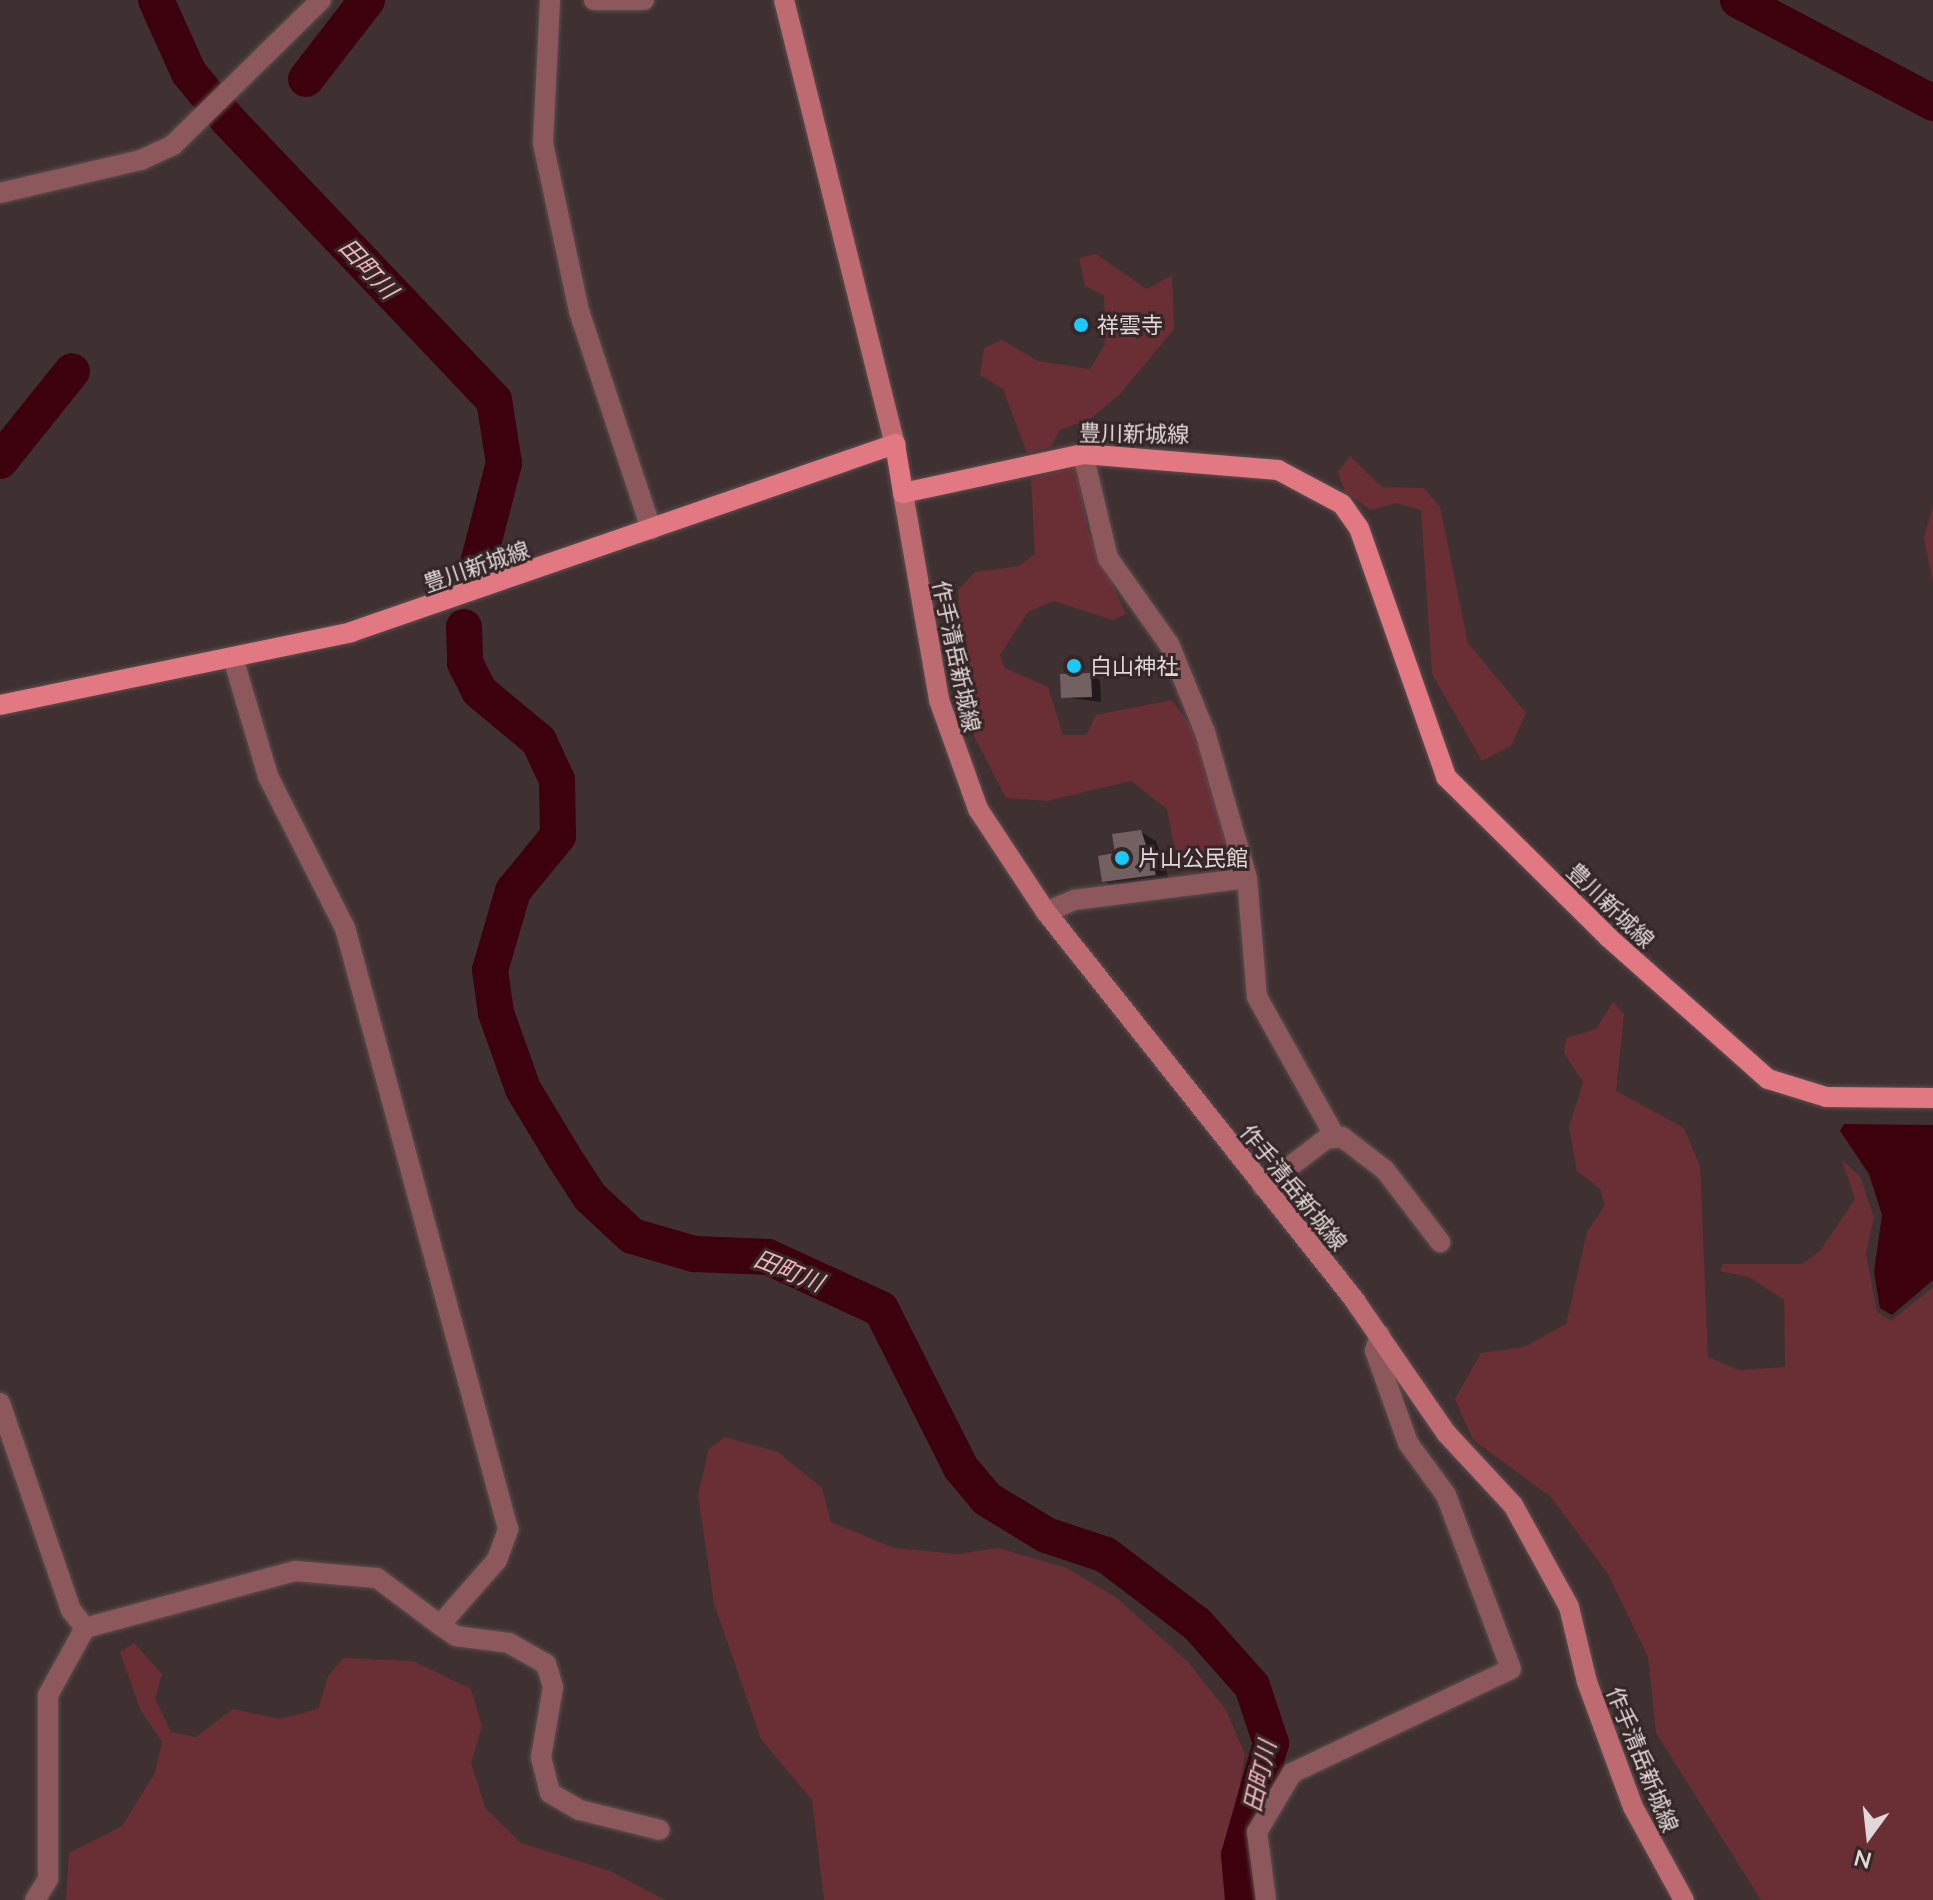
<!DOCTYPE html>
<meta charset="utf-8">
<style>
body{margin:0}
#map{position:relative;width:1933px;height:1900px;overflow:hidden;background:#3f3031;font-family:Lato,"Noto Sans JP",sans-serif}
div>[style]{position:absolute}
.green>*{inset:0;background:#692f35}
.water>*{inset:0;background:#3d000d}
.shadow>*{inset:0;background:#0007}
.river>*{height:36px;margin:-18px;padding:0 18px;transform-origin:18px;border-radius:18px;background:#3d000d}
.building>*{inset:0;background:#736162}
.roads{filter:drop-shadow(0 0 2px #5c4e4f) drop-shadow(0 0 2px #5c4e4f)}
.minor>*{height:20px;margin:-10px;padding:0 10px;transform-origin:10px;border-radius:10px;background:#8d585c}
.secondary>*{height:20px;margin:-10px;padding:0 10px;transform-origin:10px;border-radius:10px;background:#bd6a71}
.primary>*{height:20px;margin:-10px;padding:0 10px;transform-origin:10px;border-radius:10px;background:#e17882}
.dots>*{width:22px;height:22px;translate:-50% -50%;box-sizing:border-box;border:4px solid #352627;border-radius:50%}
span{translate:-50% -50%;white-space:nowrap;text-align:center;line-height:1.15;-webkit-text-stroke:6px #352627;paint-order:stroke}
.poi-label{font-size:22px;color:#e2d7d8}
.left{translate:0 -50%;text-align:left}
.street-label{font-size:22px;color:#e2d7d8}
.water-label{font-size:24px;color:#f4b4b8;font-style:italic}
.north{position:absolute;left:1829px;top:1796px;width:80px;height:80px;-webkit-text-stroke:6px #352627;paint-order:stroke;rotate:195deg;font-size:22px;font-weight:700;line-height:32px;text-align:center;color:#e2d7d8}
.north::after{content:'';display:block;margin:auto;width:28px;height:36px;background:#e2d7d8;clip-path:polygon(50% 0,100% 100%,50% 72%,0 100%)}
</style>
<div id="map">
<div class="green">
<div style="clip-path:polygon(1096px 254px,1147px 289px,1172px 275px,1174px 329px,1120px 394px,1090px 419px,1060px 430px,1051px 447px,1027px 453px,1003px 389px,980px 375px,984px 348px,1002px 340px,1038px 361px,1090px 369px,1105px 344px,1104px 296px,1085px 286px,1079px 258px)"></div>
<div style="clip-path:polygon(1350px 456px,1382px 487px,1424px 488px,1440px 507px,1468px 643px,1526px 713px,1511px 746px,1482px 761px,1432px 674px,1421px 510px,1396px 503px,1371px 510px,1345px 492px,1338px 472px)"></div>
<div style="clip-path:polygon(1077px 467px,1088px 531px,1126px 614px,1113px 620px,1053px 601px,1028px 612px,1000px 655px,1005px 668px,1048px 687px,1063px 735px,1086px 735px,1096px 715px,1172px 700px,1196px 733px,1229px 841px,1227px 864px,1178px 865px,1167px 809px,1131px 781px,1047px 801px,1006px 798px,963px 715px,958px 590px,975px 572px,1019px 566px,1035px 554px,1031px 478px)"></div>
<div style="clip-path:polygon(1933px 505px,1933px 583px,1924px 538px)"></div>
<div style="clip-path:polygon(1613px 1002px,1624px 1014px,1616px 1091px,1684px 1128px,1700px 1166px,1708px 1357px,1739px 1370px,1785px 1367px,1784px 1300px,1749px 1277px,1720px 1271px,1723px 1264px,1802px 1264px,1820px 1251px,1855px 1199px,1842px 1160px,1860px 1176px,1874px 1217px,1866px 1254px,1877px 1311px,1891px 1321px,1933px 1287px,1933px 1900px,1761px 1900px,1656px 1733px,1648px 1657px,1608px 1574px,1551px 1497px,1473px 1440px,1455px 1399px,1481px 1353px,1524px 1347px,1566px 1324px,1587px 1232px,1605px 1205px,1600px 1189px,1577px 1171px,1569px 1128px,1583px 1082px,1564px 1053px,1566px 1038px,1596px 1029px)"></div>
<div style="clip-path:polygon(725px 1437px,778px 1452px,822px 1488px,831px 1522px,894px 1548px,958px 1554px,998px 1548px,1067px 1568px,1117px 1598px,1189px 1663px,1226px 1710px,1245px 1754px,1225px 1870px,1229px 1900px,824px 1900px,812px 1800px,761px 1739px,714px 1604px,698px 1495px,709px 1449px)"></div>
<div style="clip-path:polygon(134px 1643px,162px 1674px,155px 1699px,171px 1732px,196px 1737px,233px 1709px,280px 1719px,318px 1709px,328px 1676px,344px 1658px,413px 1661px,471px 1689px,482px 1726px,471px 1763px,486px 1809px,521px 1843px,610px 1871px,665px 1900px,66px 1900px,69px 1853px,122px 1826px,155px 1773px,162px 1742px,140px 1709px,120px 1652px)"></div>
</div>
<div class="water">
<div style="clip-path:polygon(1844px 1124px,1933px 1125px,1933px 1280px,1892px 1315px,1880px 1308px,1874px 1272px,1882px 1215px,1869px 1174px,1840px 1131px)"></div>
</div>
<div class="shadow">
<div style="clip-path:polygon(1091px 675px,1100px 680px,1101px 702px,1063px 697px)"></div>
<div style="clip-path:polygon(1141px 832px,1156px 841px,1170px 882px,1119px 890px,1104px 881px)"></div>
</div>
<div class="river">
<div style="left:156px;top:0;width:80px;rotate:65.7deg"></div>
<div style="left:189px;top:73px;width:61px;rotate:50.3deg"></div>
<div style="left:228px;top:120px;width:386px;rotate:46.5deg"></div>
<div style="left:494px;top:400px;width:64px;rotate:81deg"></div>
<div style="left:504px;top:463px;width:100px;rotate:104.5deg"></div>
<div style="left:1738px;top:0;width:221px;rotate:27.8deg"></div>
<div style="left:306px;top:79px;width:100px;rotate:-52.3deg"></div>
<div style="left:0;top:461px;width:115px;rotate:-51.3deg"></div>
<div style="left:464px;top:627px;width:36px;rotate:88deg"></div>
<div style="left:465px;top:663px;width:31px;rotate:63deg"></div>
<div style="left:479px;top:691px;width:78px;rotate:39.8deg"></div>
<div style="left:539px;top:741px;width:43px;rotate:65.2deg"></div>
<div style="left:557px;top:780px;width:56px;rotate:89deg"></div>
<div style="left:558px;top:836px;width:71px;rotate:129.3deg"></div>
<div style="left:513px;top:891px;width:82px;rotate:106.2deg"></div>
<div style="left:490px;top:970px;width:43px;rotate:82.1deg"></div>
<div style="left:496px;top:1013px;width:81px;rotate:70.4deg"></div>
<div style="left:523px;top:1089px;width:79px;rotate:58.9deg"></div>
<div style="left:564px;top:1157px;width:48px;rotate:57deg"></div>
<div style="left:590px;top:1197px;width:57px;rotate:42.9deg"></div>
<div style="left:632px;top:1236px;width:65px;rotate:16.2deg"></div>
<div style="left:694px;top:1254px;width:74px;rotate:2.3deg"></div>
<div style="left:768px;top:1257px;width:124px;rotate:24.7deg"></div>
<div style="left:881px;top:1309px;width:178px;rotate:63.3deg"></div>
<div style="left:961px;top:1468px;width:40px;rotate:50deg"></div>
<div style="left:987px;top:1499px;width:69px;rotate:31.4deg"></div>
<div style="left:1046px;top:1535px;width:63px;rotate:18.4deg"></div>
<div style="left:1106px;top:1555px;width:114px;rotate:37.2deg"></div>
<div style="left:1197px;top:1624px;width:83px;rotate:48.4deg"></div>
<div style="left:1252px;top:1686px;width:60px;rotate:71.6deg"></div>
<div style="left:1271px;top:1743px;width:116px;rotate:105.9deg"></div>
<div style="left:1239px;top:1855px;width:45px;rotate:84.9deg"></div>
</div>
<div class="building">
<div style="clip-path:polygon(1091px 673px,1092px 697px,1061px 698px,1060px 674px)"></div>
<div style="clip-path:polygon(1141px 830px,1156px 875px,1102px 882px,1098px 856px,1115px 853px,1112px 834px)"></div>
</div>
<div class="roads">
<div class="minor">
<div style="left:550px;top:0;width:143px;rotate:92.8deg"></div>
<div style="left:543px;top:143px;width:172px;rotate:77.9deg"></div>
<div style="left:579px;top:311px;width:230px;rotate:71.7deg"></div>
<div style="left:594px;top:0;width:50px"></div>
<div style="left:0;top:193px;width:145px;rotate:-13.2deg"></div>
<div style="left:141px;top:160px;width:35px;rotate:-25deg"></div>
<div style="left:173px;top:145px;width:207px;rotate:-44.4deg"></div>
<div style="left:1083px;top:454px;width:107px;rotate:76.5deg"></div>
<div style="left:1108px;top:558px;width:105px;rotate:54.7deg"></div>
<div style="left:1169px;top:644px;width:95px;rotate:67.8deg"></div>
<div style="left:1205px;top:732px;width:152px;rotate:74deg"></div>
<div style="left:1247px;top:878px;width:119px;rotate:85.2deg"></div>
<div style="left:1257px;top:997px;width:158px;rotate:60.8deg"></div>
<div style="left:1046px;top:912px;width:30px;rotate:-23deg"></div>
<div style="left:1074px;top:900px;width:174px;rotate:-7.2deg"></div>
<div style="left:1263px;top:1187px;width:79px;rotate:-37.3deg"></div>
<div style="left:1326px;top:1139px;width:16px;rotate:-7deg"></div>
<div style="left:1342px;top:1137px;width:54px;rotate:37.5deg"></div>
<div style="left:1385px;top:1170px;width:91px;rotate:52.6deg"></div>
<div style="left:0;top:1403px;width:219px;rotate:71.1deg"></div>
<div style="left:71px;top:1610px;width:23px;rotate:52deg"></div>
<div style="left:440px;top:1625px;width:19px;rotate:35deg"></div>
<div style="left:456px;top:1636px;width:53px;rotate:7.5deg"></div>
<div style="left:509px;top:1643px;width:43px;rotate:29.6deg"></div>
<div style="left:546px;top:1664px;width:24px;rotate:73deg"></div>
<div style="left:553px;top:1687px;width:71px;rotate:99.7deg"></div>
<div style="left:541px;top:1757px;width:37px;rotate:76deg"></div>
<div style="left:550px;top:1793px;width:34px;rotate:30deg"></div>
<div style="left:580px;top:1810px;width:82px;rotate:14deg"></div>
<div style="left:35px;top:1900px;width:25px;rotate:-58deg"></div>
<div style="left:48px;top:1879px;width:184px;rotate:-90deg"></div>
<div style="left:48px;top:1695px;width:77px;rotate:-61.1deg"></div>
<div style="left:85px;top:1628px;width:218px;rotate:-15.2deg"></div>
<div style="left:295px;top:1571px;width:82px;rotate:4.9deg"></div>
<div style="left:377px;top:1578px;width:79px;rotate:36.7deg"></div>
<div style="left:440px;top:1625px;width:86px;rotate:-48.8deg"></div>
<div style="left:497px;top:1560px;width:33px;rotate:-70deg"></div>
<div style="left:508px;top:1529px;width:623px;rotate:-105.17deg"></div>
<div style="left:345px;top:928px;width:170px;rotate:-116.9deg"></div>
<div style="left:268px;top:776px;width:123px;rotate:-106.5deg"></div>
<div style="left:1266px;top:1900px;width:69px;rotate:-97.5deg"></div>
<div style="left:1257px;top:1832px;width:69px;rotate:-59.3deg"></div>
<div style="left:1292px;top:1773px;width:242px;rotate:-25.4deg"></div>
<div style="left:1511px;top:1669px;width:186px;rotate:-110.5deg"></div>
<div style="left:1446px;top:1495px;width:64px;rotate:-126.2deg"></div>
<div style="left:1408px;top:1443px;width:98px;rotate:-109.7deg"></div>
<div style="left:1375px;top:1351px;width:17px;rotate:-73deg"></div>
</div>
<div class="secondary">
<div style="left:784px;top:0;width:458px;rotate:76deg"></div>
<div style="left:903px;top:493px;width:210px;rotate:80.1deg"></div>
<div style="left:939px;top:700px;width:116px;rotate:70.3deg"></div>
<div style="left:978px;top:809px;width:123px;rotate:56.6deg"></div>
<div style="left:1046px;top:912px;width:497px;rotate:51.5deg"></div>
<div style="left:1355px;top:1301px;width:160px;rotate:55.4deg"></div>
<div style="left:1446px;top:1433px;width:98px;rotate:47.1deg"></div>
<div style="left:1513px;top:1505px;width:116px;rotate:61.2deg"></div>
<div style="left:1569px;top:1607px;width:77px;rotate:76.5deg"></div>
<div style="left:1587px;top:1682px;width:133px;rotate:69.8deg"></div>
<div style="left:1633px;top:1807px;width:106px;rotate:61.3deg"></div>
</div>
<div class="primary">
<div style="left:0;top:705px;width:359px;rotate:-11.7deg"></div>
<div style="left:351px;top:632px;width:576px;rotate:-19.06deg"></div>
<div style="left:895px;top:444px;width:50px;rotate:80.7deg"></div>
<div style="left:903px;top:493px;width:184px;rotate:-12.2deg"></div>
<div style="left:1083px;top:454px;width:196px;rotate:4.7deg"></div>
<div style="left:1278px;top:470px;width:72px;rotate:28deg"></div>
<div style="left:1342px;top:504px;width:29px;rotate:55deg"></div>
<div style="left:1359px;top:528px;width:264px;rotate:70.7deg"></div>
<div style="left:1446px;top:777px;width:228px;rotate:44.6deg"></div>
<div style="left:1608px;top:937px;width:214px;rotate:41.6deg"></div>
<div style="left:1768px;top:1079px;width:61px;rotate:17.2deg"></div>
<div style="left:1826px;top:1097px;width:107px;rotate:0.5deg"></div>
</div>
</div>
<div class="dots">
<div style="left:1081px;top:325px;background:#1cc9fc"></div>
<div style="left:1074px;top:666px;background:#1cc9fc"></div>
<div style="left:1122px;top:858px;background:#1cc9fc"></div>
</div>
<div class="poi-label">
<span class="left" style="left:1097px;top:325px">祥雲寺</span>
<span class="left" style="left:1090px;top:666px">白山神社</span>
<span class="left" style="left:1138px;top:858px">片山公民館</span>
</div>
<div class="street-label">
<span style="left:1134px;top:433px;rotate:1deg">豊川新城線</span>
<span style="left:476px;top:566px;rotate:-19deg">豊川新城線</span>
<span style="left:957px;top:656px;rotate:78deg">作手清岳新城線</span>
<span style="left:1611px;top:905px;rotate:44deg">豊川新城線</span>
<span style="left:1294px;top:1187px;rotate:51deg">作手清岳新城線</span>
<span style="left:1643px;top:1759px;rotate:68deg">作手清岳新城線</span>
</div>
<div class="water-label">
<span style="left:369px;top:268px;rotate:47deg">田町川</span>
<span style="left:789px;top:1270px;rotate:22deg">田町川</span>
<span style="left:1259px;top:1776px;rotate:-77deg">田町川</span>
</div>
<div class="north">N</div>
</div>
